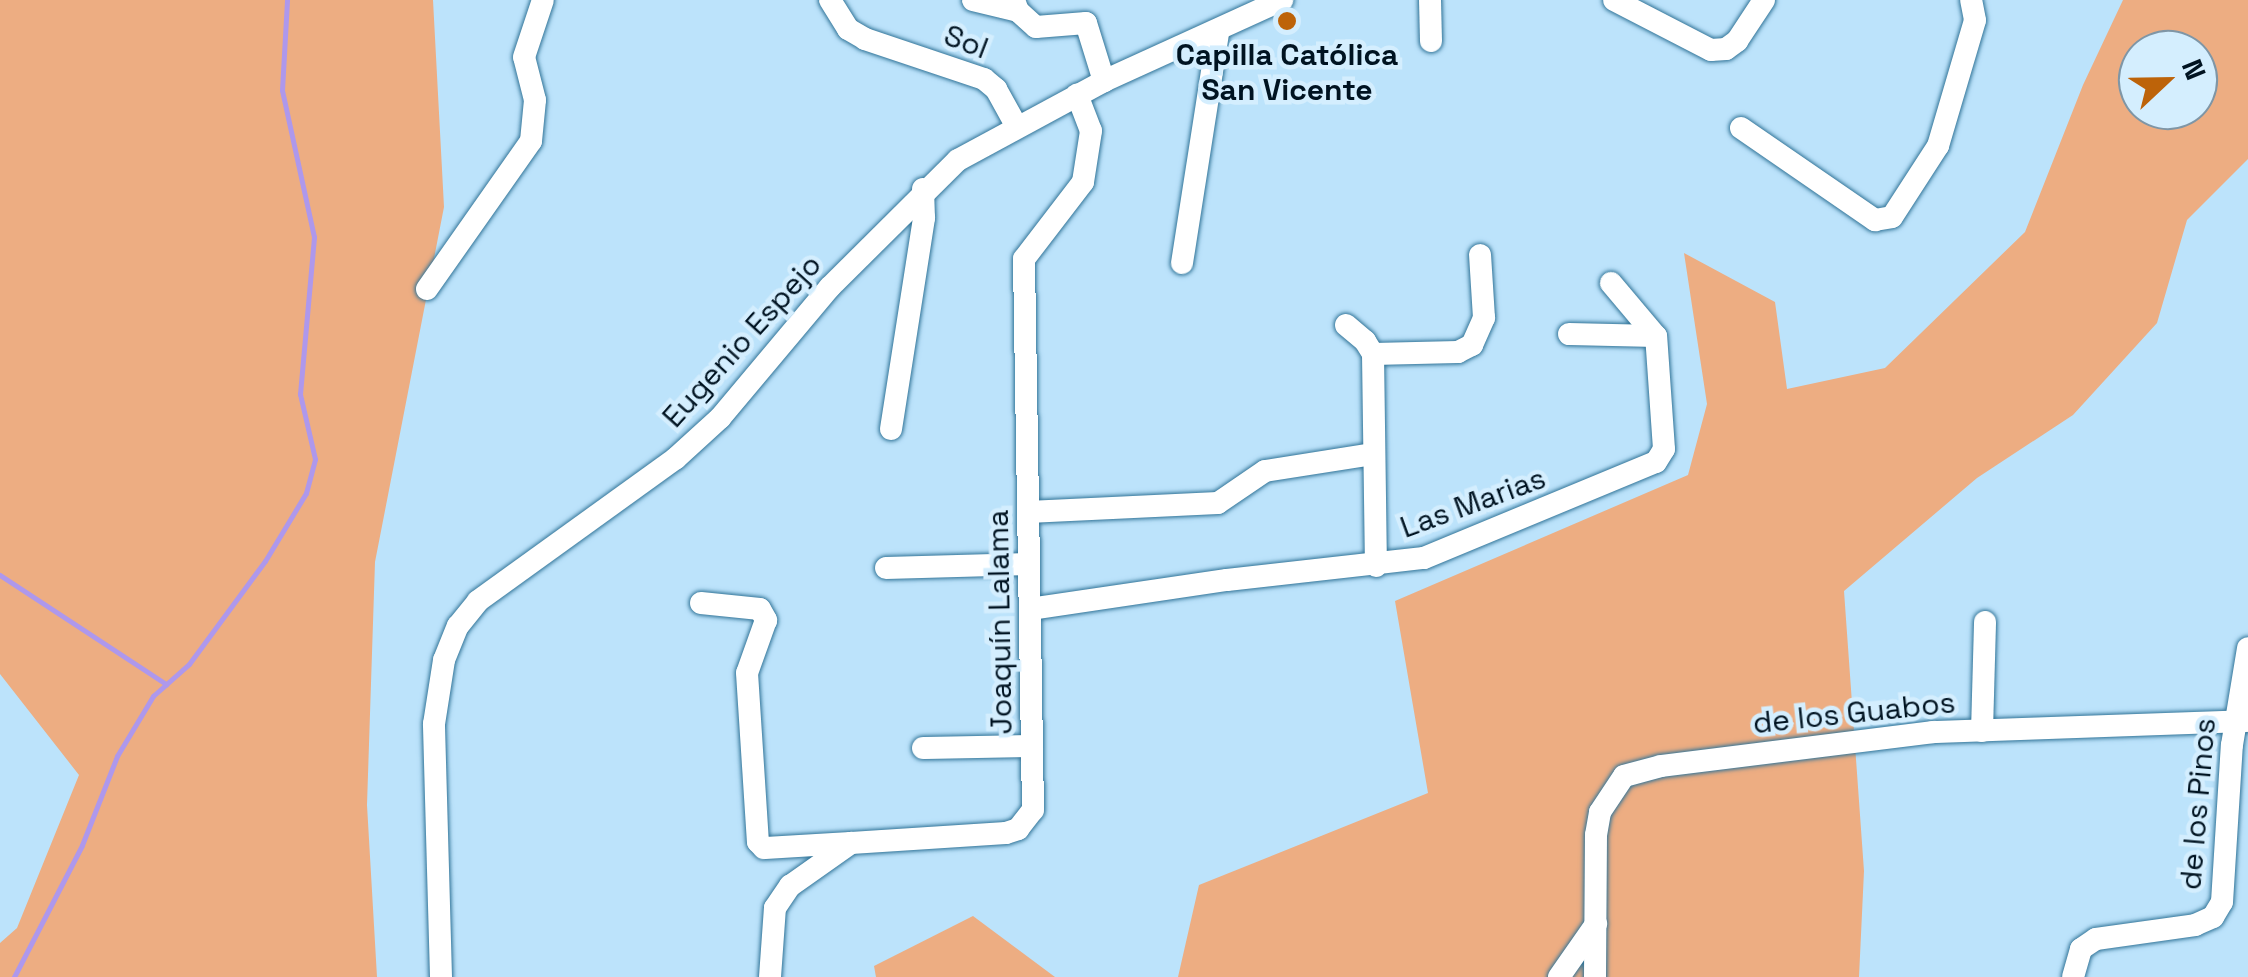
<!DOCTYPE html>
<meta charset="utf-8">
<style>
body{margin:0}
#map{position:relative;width:2248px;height:977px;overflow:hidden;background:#bce3fb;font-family:"Space Grotesk",sans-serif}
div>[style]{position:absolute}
.green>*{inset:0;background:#edad82}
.stream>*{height:5px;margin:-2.5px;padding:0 2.5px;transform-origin:2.5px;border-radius:2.5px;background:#ae98ec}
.roads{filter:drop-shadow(0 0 2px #317498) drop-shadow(0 0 2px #317498)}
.minor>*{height:22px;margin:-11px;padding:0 11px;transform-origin:11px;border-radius:11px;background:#fff}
.dots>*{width:28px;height:28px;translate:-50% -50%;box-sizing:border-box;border:5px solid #d4eefe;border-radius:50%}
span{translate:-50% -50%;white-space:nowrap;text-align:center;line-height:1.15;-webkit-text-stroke:9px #d4eefe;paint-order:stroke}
.street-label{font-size:30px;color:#001321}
.poi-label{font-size:30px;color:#001321;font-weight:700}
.north{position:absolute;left:2118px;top:30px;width:100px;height:100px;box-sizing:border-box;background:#d4eefe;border:2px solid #7f96a6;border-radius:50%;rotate:68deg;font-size:28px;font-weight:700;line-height:40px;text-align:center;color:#001321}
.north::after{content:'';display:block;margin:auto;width:35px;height:45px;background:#bd6309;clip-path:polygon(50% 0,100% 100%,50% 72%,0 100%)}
</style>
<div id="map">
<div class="green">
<div style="clip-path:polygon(0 0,433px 0,444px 207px,375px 562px,367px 805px,377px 977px,0 977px,0 943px,17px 928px,79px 775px,0 674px)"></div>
<div style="clip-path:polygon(evenodd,2123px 0,2248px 0,2248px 159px,2187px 220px,2157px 323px,2073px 415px,1977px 478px,1844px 591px,1864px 871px,1859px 977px,1178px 977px,1199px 885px,1428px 793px,1395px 601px,1688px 475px,1707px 404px,1684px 253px,1775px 302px,1787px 389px,1885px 368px,2025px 232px,2083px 85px,2123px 0,2138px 50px,2198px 50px,2198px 110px,2138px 110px,2138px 50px)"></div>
<div style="clip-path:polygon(973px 916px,1055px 977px,876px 977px,874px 966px)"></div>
</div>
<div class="stream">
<div style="left:0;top:575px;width:199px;rotate:33.3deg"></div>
<div style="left:14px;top:977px;width:148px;rotate:-62.7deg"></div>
<div style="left:82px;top:845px;width:96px;rotate:-68.5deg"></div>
<div style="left:117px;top:756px;width:70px;rotate:-59deg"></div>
<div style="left:153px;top:696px;width:48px;rotate:-41.6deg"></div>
<div style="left:189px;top:664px;width:128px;rotate:-53.6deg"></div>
<div style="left:265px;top:561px;width:79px;rotate:-58.9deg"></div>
<div style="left:306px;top:493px;width:35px;rotate:-75deg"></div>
<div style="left:315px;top:459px;width:67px;rotate:-103deg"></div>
<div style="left:300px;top:394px;width:158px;rotate:-84.9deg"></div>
<div style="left:314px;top:237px;width:150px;rotate:-102.3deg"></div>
<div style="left:282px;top:90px;width:90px;rotate:-86.8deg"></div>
</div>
<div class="roads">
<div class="minor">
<div style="left:830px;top:0;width:34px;rotate:58deg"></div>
<div style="left:848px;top:29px;width:20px;rotate:30deg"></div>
<div style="left:865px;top:39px;width:126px;rotate:18.6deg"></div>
<div style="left:984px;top:79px;width:16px;rotate:40deg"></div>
<div style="left:996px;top:89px;width:43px;rotate:61.1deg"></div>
<div style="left:973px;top:0;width:46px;rotate:13.7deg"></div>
<div style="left:1014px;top:0;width:12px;rotate:70deg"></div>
<div style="left:1018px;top:11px;width:24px;rotate:42deg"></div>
<div style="left:1036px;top:27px;width:50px;rotate:-4.6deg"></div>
<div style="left:1086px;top:23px;width:61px;rotate:72.8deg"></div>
<div style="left:1430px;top:0;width:41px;rotate:88.6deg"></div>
<div style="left:1614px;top:0;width:109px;rotate:27.3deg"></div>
<div style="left:1711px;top:50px;width:15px;rotate:-4deg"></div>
<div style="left:1726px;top:49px;width:14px;rotate:-36deg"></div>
<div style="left:1737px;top:41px;width:49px;rotate:-56.6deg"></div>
<div style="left:1741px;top:128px;width:163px;rotate:34.5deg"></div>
<div style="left:1875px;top:220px;width:17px;rotate:-10deg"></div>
<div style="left:1892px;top:217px;width:85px;rotate:-57.1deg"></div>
<div style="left:1938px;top:146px;width:131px;rotate:-73.6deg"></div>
<div style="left:1975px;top:20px;width:20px;rotate:-101deg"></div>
<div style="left:1182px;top:263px;width:233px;rotate:-81.1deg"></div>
<div style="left:1611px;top:283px;width:67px;rotate:49.9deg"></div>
<div style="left:427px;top:289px;width:181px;rotate:-54.9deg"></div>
<div style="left:531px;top:141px;width:41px;rotate:-84.4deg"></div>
<div style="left:535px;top:100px;width:44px;rotate:-104.3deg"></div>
<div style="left:524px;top:57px;width:60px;rotate:-71.6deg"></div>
<div style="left:1346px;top:325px;width:25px;rotate:40deg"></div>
<div style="left:1365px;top:341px;width:15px;rotate:58deg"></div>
<div style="left:1373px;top:354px;width:212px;rotate:89.2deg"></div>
<div style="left:1373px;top:354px;width:85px;rotate:-1.3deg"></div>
<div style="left:1458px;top:352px;width:16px;rotate:-27deg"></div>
<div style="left:1472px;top:345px;width:30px;rotate:-66deg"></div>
<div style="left:1484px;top:318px;width:63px;rotate:-93.6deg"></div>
<div style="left:891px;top:429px;width:214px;rotate:-81.1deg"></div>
<div style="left:924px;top:218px;width:29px;rotate:-92deg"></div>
<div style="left:1028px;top:512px;width:190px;rotate:-2.7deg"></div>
<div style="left:1218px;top:503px;width:57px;rotate:-34.2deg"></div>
<div style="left:1265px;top:471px;width:110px;rotate:-8.9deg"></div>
<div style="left:886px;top:568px;width:143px;rotate:-1.6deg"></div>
<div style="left:701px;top:603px;width:59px;rotate:5.8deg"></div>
<div style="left:760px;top:609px;width:13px;rotate:61deg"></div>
<div style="left:766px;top:620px;width:56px;rotate:109.7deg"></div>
<div style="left:747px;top:673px;width:169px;rotate:86.3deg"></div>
<div style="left:758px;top:842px;width:8px;rotate:45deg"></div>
<div style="left:764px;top:848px;width:84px;rotate:-3.4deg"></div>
<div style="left:1030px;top:609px;width:199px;rotate:-8.4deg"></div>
<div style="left:1227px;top:580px;width:198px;rotate:-6.4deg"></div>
<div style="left:1424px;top:558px;width:251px;rotate:-22.5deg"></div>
<div style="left:1656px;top:462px;width:15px;rotate:-58deg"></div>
<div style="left:1664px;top:449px;width:113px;rotate:-94deg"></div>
<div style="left:1656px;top:336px;width:87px;rotate:-178.7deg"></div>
<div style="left:1982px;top:731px;width:109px;rotate:-88.4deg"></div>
<div style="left:923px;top:748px;width:109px;rotate:-1.1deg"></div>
<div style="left:441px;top:977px;width:253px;rotate:-91.6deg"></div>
<div style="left:434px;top:724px;width:65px;rotate:-81.1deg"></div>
<div style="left:444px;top:660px;width:37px;rotate:-68deg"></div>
<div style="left:458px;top:626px;width:32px;rotate:-51deg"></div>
<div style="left:478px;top:601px;width:243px;rotate:-35.8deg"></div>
<div style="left:675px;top:459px;width:61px;rotate:-42.3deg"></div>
<div style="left:720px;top:418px;width:171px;rotate:-50deg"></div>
<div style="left:830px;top:287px;width:180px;rotate:-44.8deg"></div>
<div style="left:958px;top:160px;width:166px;rotate:-28.4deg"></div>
<div style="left:1104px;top:81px;width:196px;rotate:-24.5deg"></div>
<div style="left:770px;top:977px;width:69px;rotate:-85.9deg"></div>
<div style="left:775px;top:908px;width:27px;rotate:-56deg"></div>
<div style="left:790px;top:886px;width:75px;rotate:-35.2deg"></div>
<div style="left:851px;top:843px;width:155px;rotate:-3.7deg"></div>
<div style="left:1006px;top:833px;width:13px;rotate:-18deg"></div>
<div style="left:1018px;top:829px;width:24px;rotate:-52deg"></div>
<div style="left:1033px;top:810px;width:551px;rotate:-90.94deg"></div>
<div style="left:1024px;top:259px;width:97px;rotate:-52.5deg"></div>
<div style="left:1083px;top:182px;width:52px;rotate:-81.1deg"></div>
<div style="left:1091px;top:131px;width:39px;rotate:-111deg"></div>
<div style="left:1559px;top:977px;width:65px;rotate:-55.1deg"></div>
<div style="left:1595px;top:977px;width:142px;rotate:-89.6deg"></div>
<div style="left:1596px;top:835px;width:23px;rotate:-80deg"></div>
<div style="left:1600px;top:812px;width:43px;rotate:-56.3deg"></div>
<div style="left:1624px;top:776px;width:38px;rotate:-15deg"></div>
<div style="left:1661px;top:766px;width:274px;rotate:-7.1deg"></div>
<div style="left:1933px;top:732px;width:315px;rotate:-2deg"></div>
<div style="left:2073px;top:977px;width:29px;rotate:-74deg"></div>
<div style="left:2081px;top:949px;width:18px;rotate:-34deg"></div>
<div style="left:2096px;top:939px;width:100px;rotate:-8deg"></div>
<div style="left:2195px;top:925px;width:20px;rotate:-24deg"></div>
<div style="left:2213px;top:917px;width:17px;rotate:-59deg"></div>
<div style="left:2222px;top:902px;width:157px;rotate:-86.4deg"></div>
<div style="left:2232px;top:745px;width:98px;rotate:-80.6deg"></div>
</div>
</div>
<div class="dots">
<div style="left:1287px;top:21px;background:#bd6309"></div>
</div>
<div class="street-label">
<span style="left:966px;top:42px;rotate:21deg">Sol</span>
<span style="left:742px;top:341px;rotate:-48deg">Eugenio Espejo</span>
<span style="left:1473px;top:503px;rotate:-20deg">Las Marias</span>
<span style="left:1000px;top:622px;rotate:-91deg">Joaquín Lalama</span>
<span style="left:1854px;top:713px;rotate:-6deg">de los Guabos</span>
<span style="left:2198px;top:804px;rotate:-85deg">de los Pinos</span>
</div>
<div class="poi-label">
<span style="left:1287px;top:72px">Capilla Católica<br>San Vicente</span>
</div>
<div class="north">N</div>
</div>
